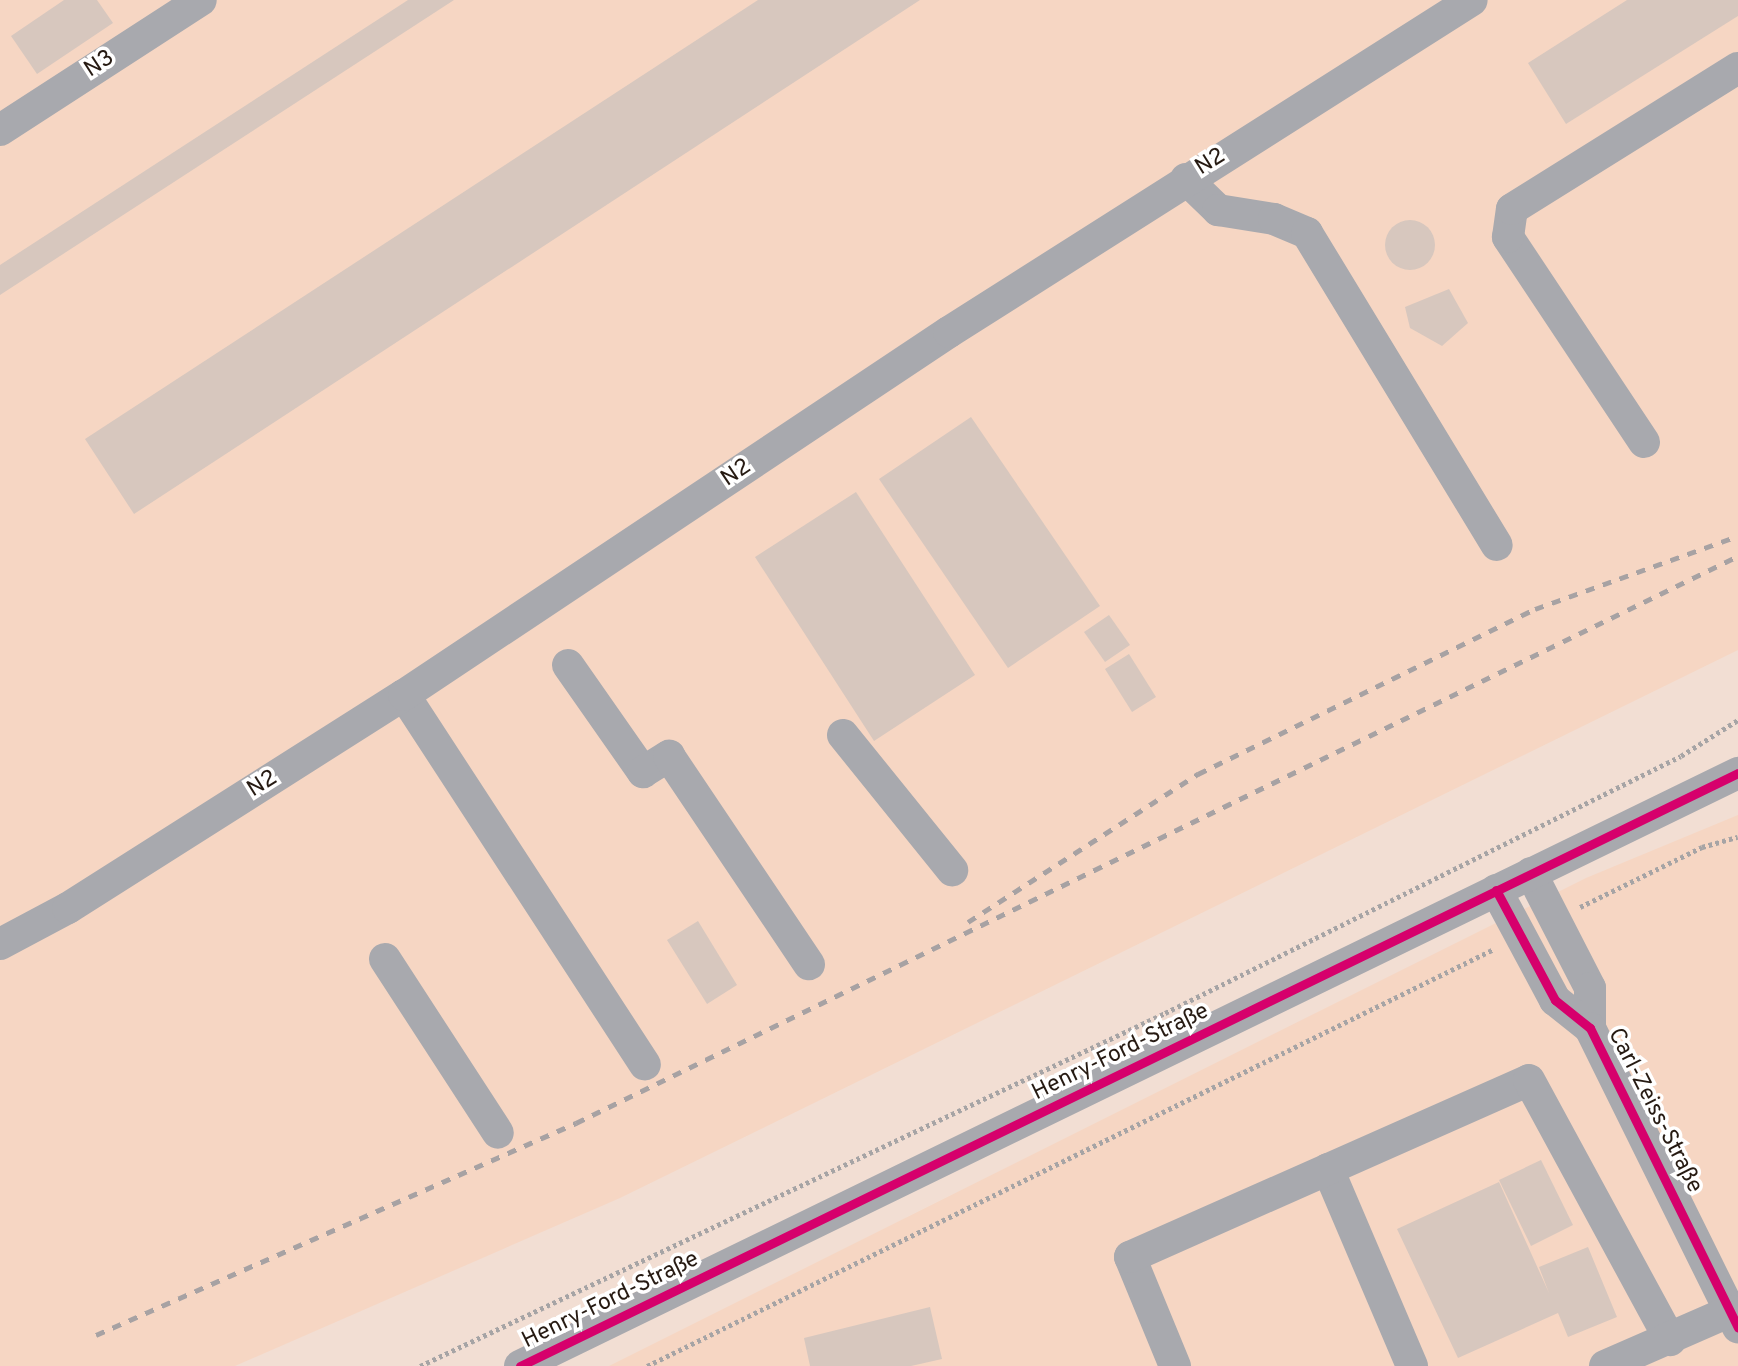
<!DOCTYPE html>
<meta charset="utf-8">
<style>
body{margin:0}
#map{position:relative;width:1738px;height:1366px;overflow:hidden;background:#f2ded3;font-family:Overpass,sans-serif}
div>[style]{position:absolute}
.built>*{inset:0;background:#f6d6c3}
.building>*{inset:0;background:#d7c7be}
.round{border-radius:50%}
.path>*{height:4.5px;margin-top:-2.25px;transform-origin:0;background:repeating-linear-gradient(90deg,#a6a4a5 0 3.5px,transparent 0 7px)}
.minor>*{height:32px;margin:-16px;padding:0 16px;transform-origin:16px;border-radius:16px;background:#a8a9ae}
.rail>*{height:5px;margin-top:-2.5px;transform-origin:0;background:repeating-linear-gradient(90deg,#a7a2a3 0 9px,transparent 0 18px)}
.cycleway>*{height:9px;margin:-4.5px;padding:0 4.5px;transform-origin:4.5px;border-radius:4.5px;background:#d6006c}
span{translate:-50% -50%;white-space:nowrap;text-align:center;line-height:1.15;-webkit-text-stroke:7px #fff;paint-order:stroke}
.street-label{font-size:23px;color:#261a12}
</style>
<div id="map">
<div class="built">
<div style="clip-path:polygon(0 0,1738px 0,1738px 650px,620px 1198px,235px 1366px,0 1366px)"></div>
<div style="clip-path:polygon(1738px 815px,1738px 1366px,609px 1366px,1586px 878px)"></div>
</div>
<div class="building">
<div style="clip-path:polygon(64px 0,97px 0,113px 23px,37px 74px,11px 36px)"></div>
<div style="clip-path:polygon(408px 0,454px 0,0 295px,0 265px)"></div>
<div style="clip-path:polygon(758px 0,920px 0,134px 514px,85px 439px)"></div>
<div style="clip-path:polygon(1627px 0,1738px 0,1738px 16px,1566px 124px,1528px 63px)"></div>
<div class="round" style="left:1385px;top:220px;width:50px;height:50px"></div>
<div style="clip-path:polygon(1449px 289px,1468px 323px,1442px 346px,1410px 328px,1405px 307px)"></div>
<div style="clip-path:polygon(971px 417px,1100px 606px,1008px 668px,879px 479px)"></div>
<div style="clip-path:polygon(856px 492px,975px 675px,874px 741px,755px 557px)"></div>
<div style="clip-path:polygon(1109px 615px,1130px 645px,1105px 662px,1084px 632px)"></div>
<div style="clip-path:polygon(1129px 654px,1156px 697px,1132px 712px,1105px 669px)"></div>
<div style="clip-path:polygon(698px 921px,737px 985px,707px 1004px,667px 940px)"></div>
<div style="clip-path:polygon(1541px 1160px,1573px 1225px,1531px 1246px,1499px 1180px)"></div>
<div style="clip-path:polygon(1499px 1182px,1549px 1293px,1539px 1267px,1588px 1247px,1617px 1317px,1568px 1337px,1558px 1313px,1458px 1358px,1397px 1229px)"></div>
<div style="clip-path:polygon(930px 1307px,942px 1359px,911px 1366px,810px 1366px,804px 1338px)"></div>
</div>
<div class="path">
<div style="left:1580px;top:907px;width:136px;rotate:-26.2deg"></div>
<div style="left:1702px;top:847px;width:37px;rotate:-16deg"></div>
<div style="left:420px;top:1366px;width:824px;rotate:-25.35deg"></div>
<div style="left:1165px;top:1013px;width:576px;rotate:-26.48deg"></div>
<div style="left:1681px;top:756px;width:67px;rotate:-32.3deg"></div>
<div style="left:647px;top:1366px;width:944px;rotate:-26.21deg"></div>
</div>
<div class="minor">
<div style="left:0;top:130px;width:239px;rotate:-32.9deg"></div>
<div style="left:1186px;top:179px;width:45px;rotate:44.1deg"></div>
<div style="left:1218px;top:210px;width:57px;rotate:9.1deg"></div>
<div style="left:1274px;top:219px;width:36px;rotate:23deg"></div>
<div style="left:1307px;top:233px;width:365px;rotate:58.7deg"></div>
<div style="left:1644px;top:442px;width:246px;rotate:-123.6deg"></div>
<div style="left:1508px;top:237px;width:28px;rotate:-82deg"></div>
<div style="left:1512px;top:209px;width:266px;rotate:-32deg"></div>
<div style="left:568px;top:665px;width:131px;rotate:55deg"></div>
<div style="left:643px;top:772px;width:31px;rotate:-32deg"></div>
<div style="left:669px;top:756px;width:251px;rotate:56.1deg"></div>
<div style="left:404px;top:695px;width:441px;rotate:56.9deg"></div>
<div style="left:843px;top:735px;width:174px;rotate:51.1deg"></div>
<div style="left:1531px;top:873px;width:129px;rotate:62.8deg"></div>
<div style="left:1590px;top:988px;width:40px;rotate:90deg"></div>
<div style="left:1496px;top:890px;width:125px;rotate:61.8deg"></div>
<div style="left:1555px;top:1000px;width:45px;rotate:38.7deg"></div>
<div style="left:1590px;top:1028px;width:334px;rotate:63.7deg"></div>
<div style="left:0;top:944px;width:77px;rotate:-27.9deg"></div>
<div style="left:68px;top:908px;width:398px;rotate:-32.4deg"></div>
<div style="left:404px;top:695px;width:655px;rotate:-33.67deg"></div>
<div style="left:949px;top:332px;width:619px;rotate:-32.41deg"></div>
<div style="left:385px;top:959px;width:207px;rotate:57deg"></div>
<div style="left:1328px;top:1169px;width:214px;rotate:66.9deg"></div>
<div style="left:520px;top:1366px;width:1355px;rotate:-25.96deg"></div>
<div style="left:1175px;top:1366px;width:118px;rotate:-112.4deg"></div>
<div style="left:1130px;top:1257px;width:436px;rotate:-23.9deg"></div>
<div style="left:1529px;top:1080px;width:296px;rotate:61.5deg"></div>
<div style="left:1605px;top:1366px;width:137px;rotate:-23.6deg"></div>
</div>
<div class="rail">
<div style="left:968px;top:922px;width:274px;rotate:-32.8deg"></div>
<div style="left:1198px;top:774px;width:375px;rotate:-26.1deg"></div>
<div style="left:1535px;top:609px;width:216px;rotate:-19.8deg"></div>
<div style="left:96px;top:1335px;width:525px;rotate:-23.83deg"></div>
<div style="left:576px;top:1123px;width:1293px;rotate:-26.01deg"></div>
</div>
<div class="cycleway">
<div style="left:1496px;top:890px;width:125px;rotate:61.8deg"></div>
<div style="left:1555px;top:1000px;width:45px;rotate:38.7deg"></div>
<div style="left:1590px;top:1028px;width:334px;rotate:63.7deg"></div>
<div style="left:520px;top:1366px;width:1355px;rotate:-25.96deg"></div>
</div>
<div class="street-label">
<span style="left:100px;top:65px;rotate:-33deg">N3</span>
<span style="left:1211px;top:163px;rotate:-32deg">N2</span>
<span style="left:737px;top:474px;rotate:-34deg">N2</span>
<span style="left:263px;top:785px;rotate:-32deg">N2</span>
<span style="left:1121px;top:1053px;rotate:-26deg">Henry-Ford-Straße</span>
<span style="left:1654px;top:1111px;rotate:63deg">Carl-Zeiss-Straße</span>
<span style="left:611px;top:1301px;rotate:-26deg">Henry-Ford-Straße</span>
</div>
</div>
